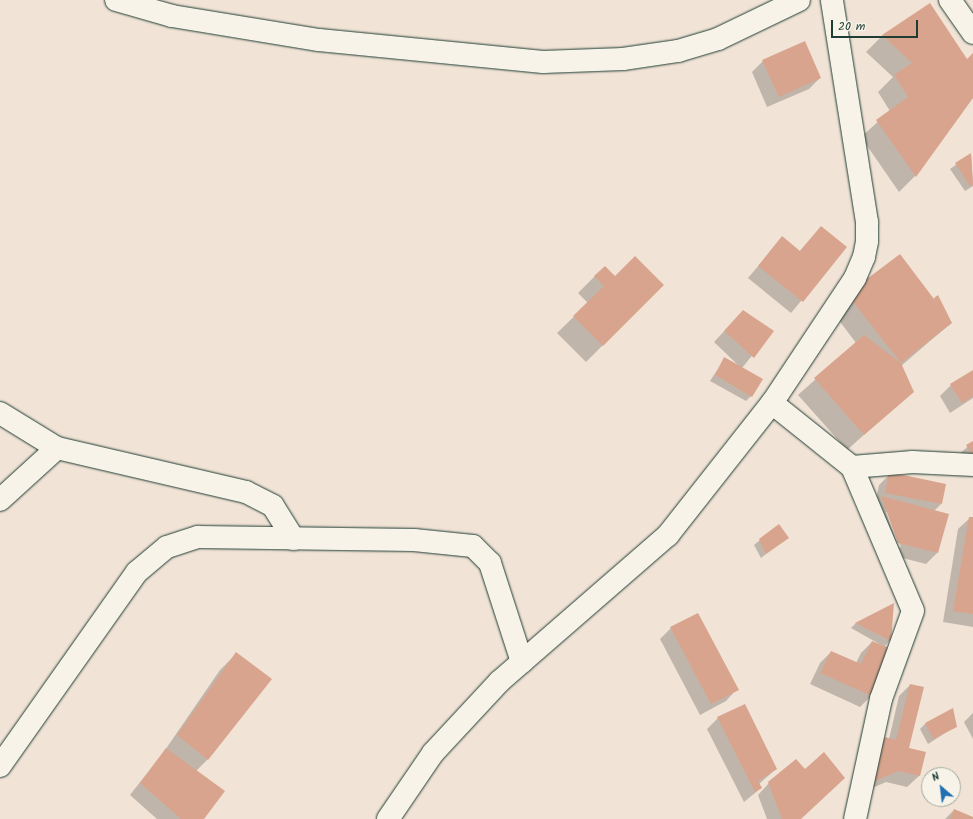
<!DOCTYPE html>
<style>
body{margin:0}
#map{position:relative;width:973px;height:819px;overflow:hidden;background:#f1e3d6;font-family:Kalam,sans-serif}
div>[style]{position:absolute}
.shadow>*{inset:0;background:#0003}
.building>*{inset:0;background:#d9a48e}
.roads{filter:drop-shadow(0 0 1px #1f3d34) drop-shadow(0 0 1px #1f3d34)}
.street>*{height:22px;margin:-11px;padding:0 11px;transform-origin:11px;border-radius:11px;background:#f7f3e8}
.secondary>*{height:22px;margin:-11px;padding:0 11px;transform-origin:11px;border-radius:11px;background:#f7f3e8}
span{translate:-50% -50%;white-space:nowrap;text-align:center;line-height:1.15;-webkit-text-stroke:3px #f7f3e8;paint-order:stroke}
.north{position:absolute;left:921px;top:767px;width:40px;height:40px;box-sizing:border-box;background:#f7f3e8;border:1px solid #a1aaa0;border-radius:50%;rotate:332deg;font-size:11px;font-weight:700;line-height:16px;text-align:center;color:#1f3d34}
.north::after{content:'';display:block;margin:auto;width:14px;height:18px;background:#1f6fb2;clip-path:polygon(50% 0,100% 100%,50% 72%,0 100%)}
.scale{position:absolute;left:831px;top:20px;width:87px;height:18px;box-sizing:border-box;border:2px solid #1f3d34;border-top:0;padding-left:5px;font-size:12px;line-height:14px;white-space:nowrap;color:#1f3d34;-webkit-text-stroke:3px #f7f3e8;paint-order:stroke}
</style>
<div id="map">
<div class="shadow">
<div style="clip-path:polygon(930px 4px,967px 61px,973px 55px,973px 96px,915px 176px,899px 192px,861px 137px,890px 111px,878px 92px,893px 77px,866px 52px,882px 36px)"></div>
<div style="clip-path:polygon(763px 61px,820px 78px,809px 89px,767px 107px,752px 72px)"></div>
<div style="clip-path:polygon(971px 154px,973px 186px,965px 191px,950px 169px)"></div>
<div style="clip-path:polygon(821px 227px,846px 247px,791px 313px,748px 278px,782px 238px,799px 252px)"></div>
<div style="clip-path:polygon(595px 276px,663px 285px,586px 362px,557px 333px,588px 303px,578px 293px)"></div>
<div style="clip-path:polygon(848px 295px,933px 300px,938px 296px,951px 323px,901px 366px,913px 391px,847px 450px,798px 395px,856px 343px,832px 311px)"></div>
<div style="clip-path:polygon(743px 311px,772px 331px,742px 368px,751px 396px,746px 401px,710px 381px,725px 358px,739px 366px,714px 342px)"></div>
<div style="clip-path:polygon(973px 371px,973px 398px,950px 413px,940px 396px,951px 385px)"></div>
<div style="clip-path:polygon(973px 442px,973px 474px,956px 457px)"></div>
<div style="clip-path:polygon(evenodd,890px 474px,941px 504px,934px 511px,937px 553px,926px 564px,887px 554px,875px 504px,879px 485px,890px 474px,886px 512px,888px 512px,901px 547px,899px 548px,886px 512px)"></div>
<div style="clip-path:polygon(970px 518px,973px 518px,973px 627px,943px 622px,958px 529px)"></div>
<div style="clip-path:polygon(787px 537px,761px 558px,754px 545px,760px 540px)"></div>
<div style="clip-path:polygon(856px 623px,890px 640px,884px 647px,871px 696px,860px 707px,810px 684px,820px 663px,831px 652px,856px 663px,861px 653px,872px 642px,883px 646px,851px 628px)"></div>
<div style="clip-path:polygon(671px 628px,737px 689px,726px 701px,700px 715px,660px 639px)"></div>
<div style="clip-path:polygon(236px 654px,208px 759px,196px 771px,203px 819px,157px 819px,130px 795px,163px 753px,220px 670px)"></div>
<div style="clip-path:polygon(910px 685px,908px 748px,925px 753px,919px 776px,907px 787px,886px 782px,863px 792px,874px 749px,885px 738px,889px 739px,899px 696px)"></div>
<div style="clip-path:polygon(973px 713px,973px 739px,964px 722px)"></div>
<div style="clip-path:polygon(718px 718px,776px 769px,759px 784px,761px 788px,744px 802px,707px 729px)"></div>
<div style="clip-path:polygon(925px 724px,956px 726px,928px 744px,920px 729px)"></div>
<div style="clip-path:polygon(769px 783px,801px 819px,767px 819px,758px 795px)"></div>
<div style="clip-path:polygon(954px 810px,973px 818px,973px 819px,945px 819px)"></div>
</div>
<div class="building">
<div style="clip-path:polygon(930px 3px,967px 59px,973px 53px,973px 98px,916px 177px,876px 120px,908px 97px,894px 75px,912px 63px,882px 35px)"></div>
<div style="clip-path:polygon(805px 41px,821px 78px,779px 97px,762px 60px)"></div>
<div style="clip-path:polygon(971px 153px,973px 185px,970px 186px,955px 163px)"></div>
<div style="clip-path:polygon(821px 226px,847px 247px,803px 302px,758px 266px,782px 236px,800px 251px)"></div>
<div style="clip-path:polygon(900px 254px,937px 303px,934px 298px,938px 295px,952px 323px,901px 363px,847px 294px)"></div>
<div style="clip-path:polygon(635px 256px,664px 285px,603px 346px,573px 316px,604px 286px,594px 276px,605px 266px,615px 276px)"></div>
<div style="clip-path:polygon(743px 310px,774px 331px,754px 358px,724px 331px)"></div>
<div style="clip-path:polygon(864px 335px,901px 363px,914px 392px,864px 435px,814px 378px)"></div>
<div style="clip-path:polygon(724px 357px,763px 379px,752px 397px,715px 375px)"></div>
<div style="clip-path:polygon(973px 370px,973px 396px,962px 403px,950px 384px)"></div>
<div style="clip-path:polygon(973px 441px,973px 456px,966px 445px)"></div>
<div style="clip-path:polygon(889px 472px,946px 484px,942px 504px,885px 493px)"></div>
<div style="clip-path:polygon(881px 496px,949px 514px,938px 553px,898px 543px)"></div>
<div style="clip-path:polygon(969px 517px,973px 517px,973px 614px,953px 611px)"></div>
<div style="clip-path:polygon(779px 524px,789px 538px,766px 554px,759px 539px)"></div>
<div style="clip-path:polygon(894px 603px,891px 641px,855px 623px)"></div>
<div style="clip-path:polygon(698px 613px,739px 690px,711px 704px,670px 627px)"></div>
<div style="clip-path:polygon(872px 641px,894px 650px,872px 696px,820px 673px,831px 651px,861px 664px)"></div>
<div style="clip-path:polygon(236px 652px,272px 679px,208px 760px,177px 735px)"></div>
<div style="clip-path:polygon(910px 684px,924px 687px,909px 748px,926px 752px,920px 776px,898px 771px,873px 782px,885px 737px,896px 740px)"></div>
<div style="clip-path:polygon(745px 704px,777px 769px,758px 781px,762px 788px,755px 792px,717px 717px)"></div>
<div style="clip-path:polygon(953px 708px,957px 727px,933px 739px,925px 723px)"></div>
<div style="clip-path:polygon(166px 748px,225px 791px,204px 819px,181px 819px,140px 783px)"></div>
<div style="clip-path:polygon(824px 752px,845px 778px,801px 819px,782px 819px,768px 782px,796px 759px,805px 769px)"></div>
<div style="clip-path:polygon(954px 809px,973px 817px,973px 819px,950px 819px)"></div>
</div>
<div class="roads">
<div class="street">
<div style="left:116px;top:0;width:58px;rotate:15.9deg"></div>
<div style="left:172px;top:16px;width:149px;rotate:9.3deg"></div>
<div style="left:319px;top:40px;width:225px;rotate:5.6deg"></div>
<div style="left:543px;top:62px;width:80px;rotate:-2.1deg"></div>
<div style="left:623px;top:59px;width:56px;rotate:-8.3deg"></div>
<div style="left:678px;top:51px;width:42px;rotate:-16.7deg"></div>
<div style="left:718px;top:39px;width:90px;rotate:-25.7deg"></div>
<div style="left:950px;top:0;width:40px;rotate:55.1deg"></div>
<div style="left:772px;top:403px;width:102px;rotate:38.7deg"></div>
<div style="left:852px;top:467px;width:156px;rotate:67deg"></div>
<div style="left:913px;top:611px;width:94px;rotate:110deg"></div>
<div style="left:881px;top:699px;width:123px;rotate:102.2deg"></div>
<div style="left:0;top:413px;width:67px;rotate:31.6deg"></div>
<div style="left:57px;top:448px;width:194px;rotate:13.1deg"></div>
<div style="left:246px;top:492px;width:30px;rotate:27deg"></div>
<div style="left:273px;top:506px;width:39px;rotate:58deg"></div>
<div style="left:852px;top:467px;width:61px;rotate:-4.7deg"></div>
<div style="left:913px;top:462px;width:60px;rotate:2.9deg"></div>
<div style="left:0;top:500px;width:77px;rotate:-42.4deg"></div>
<div style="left:0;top:766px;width:237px;rotate:-54.8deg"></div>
<div style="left:137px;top:572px;width:39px;rotate:-40deg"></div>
<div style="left:167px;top:547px;width:33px;rotate:-18deg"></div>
<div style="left:198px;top:537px;width:216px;rotate:0.8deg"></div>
<div style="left:414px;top:540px;width:59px;rotate:5.8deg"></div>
<div style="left:473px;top:546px;width:24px;rotate:45deg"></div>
<div style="left:490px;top:563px;width:104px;rotate:72.1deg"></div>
</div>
<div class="secondary">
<div style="left:388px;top:819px;width:80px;rotate:-55.7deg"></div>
<div style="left:433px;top:753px;width:98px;rotate:-47.1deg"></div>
<div style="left:500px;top:681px;width:223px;rotate:-41deg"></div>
<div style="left:668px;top:535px;width:168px;rotate:-51.8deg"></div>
<div style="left:772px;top:403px;width:150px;rotate:-56.4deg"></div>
<div style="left:855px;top:278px;width:23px;rotate:-67deg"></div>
<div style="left:864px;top:257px;width:16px;rotate:-79deg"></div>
<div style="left:867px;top:241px;width:19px;rotate:-90deg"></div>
<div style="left:867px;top:222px;width:225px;rotate:-99deg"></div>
</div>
</div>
<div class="north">N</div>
<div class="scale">20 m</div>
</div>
